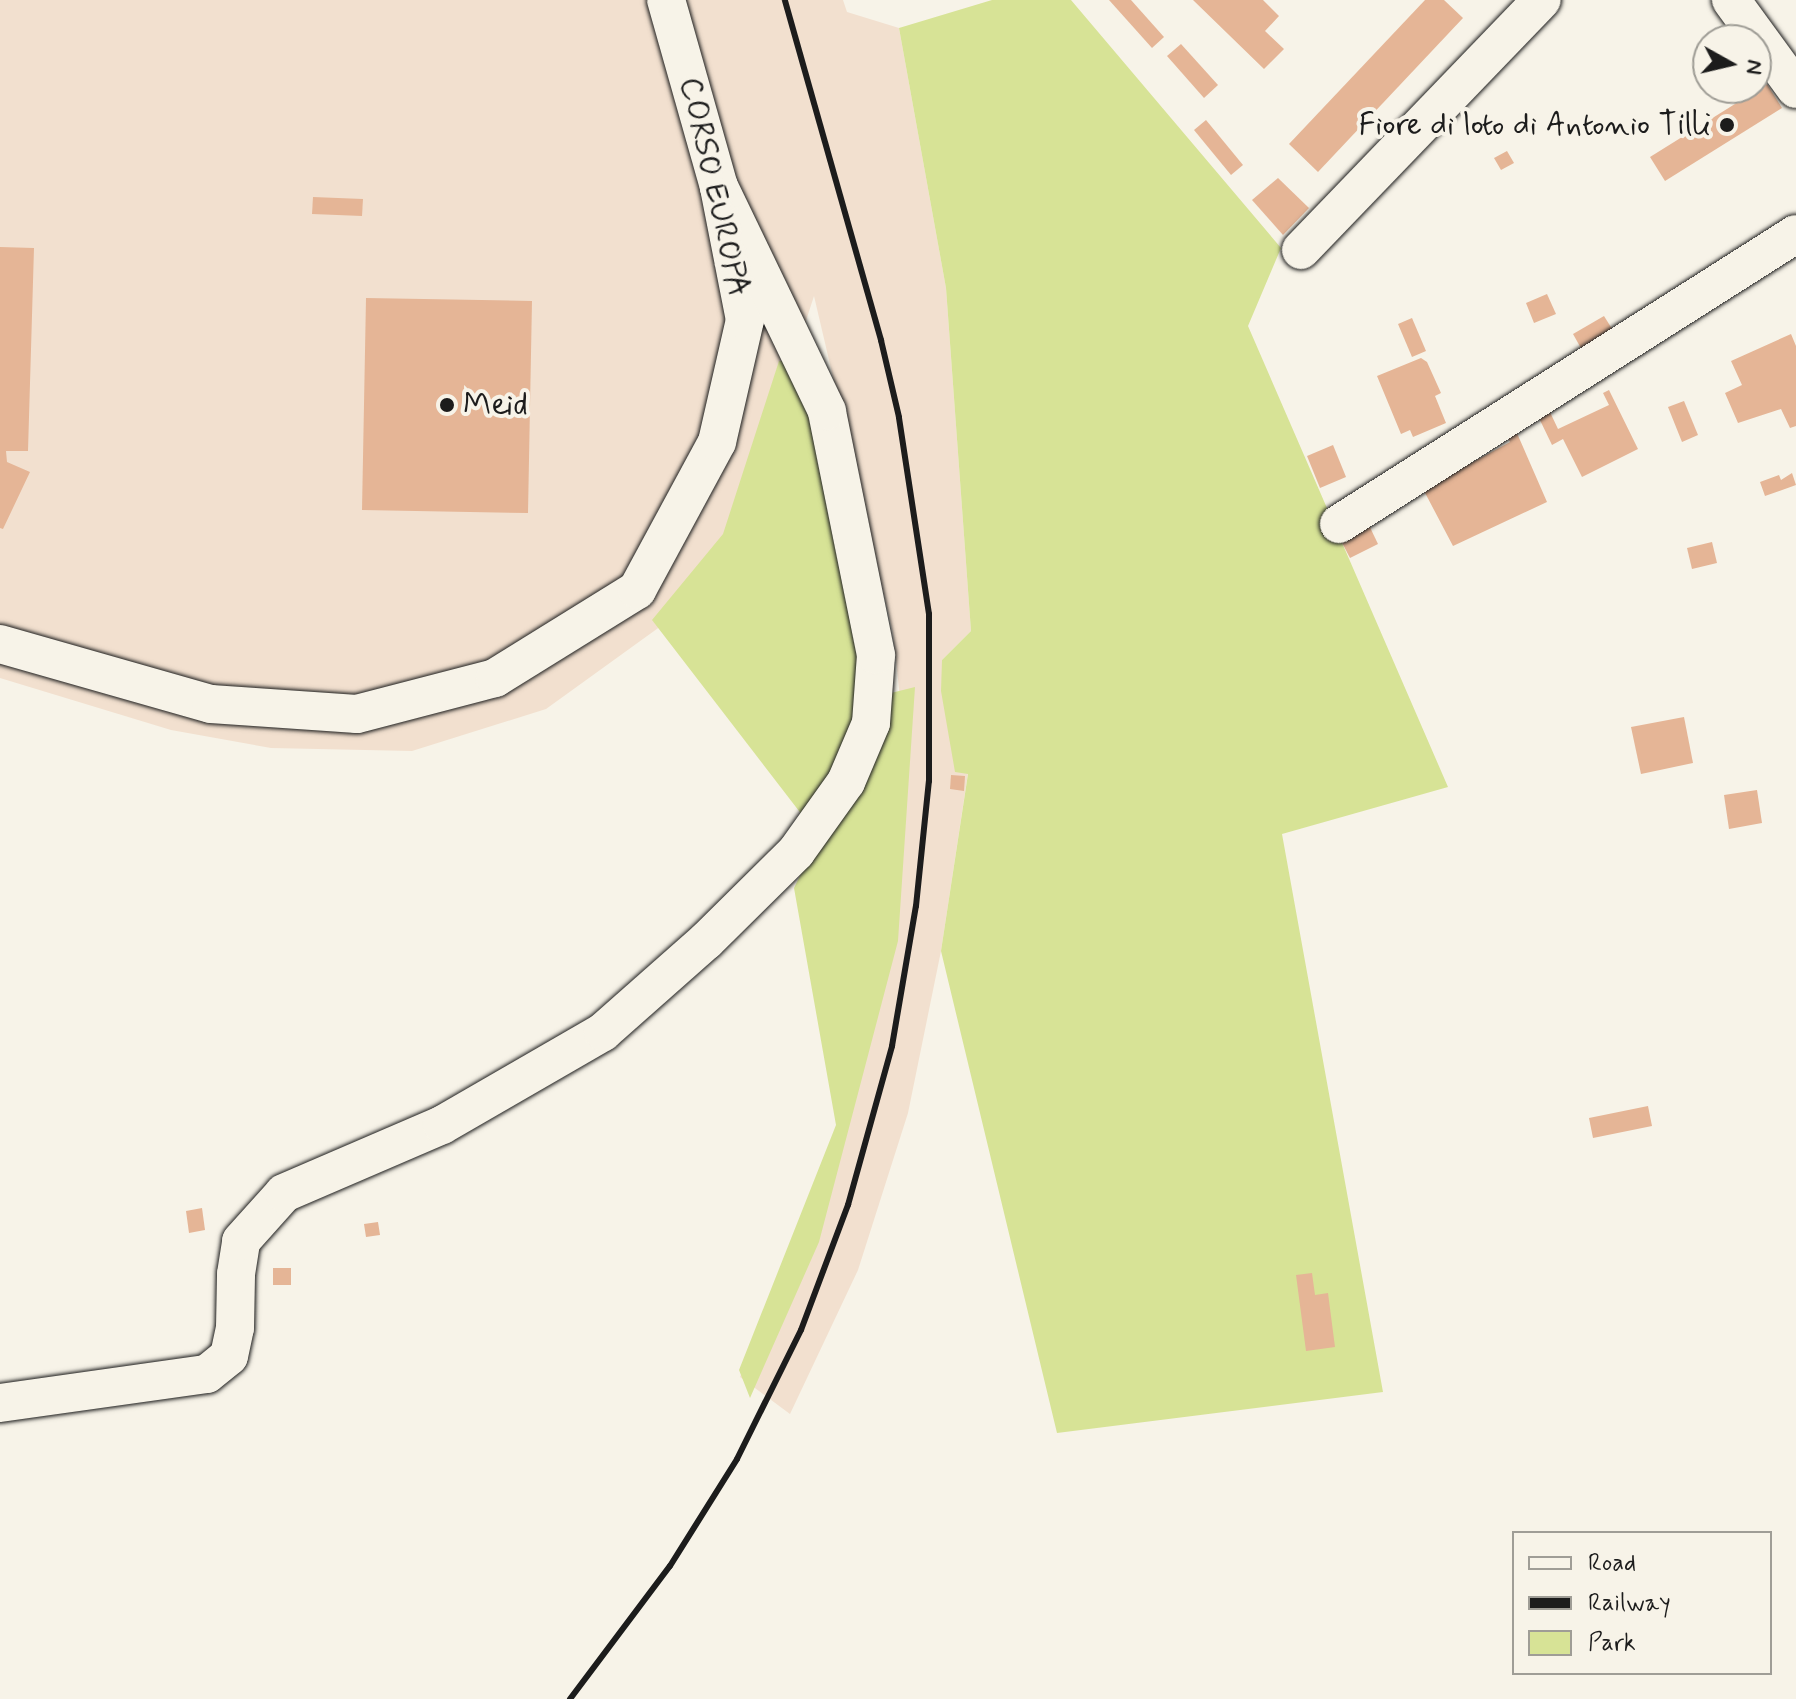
<!DOCTYPE html>
<style>
body{margin:0}
#map{position:relative;width:1796px;height:1699px;overflow:hidden;background:#f7f3e8;font-family:Mynerve,sans-serif}
div>[style]{position:absolute}
.built>*{inset:0;background:#f2e0cf}
.green>*{inset:0;background:#d7e396}
.building>*{inset:0;background:#e5b596}
.roads{filter:drop-shadow(0 0 2px #1c1c1c) drop-shadow(0 0 2px #1c1c1c)}
.minor>*{height:38px;margin:-19px;padding:0 19px;transform-origin:19px;border-radius:19px;background:#f7f3e8}
.rail>*{height:6px;margin:-3px;padding:0 3px;transform-origin:3px;border-radius:3px;background:#1c1c1c}
.dots>*{width:22px;height:22px;translate:-50% -50%;box-sizing:border-box;border:4px solid #f7f3e8;border-radius:50%}
span{translate:-50% -50%;white-space:nowrap;text-align:center;line-height:1.15;-webkit-text-stroke:8px #f7f3e8;paint-order:stroke}
.poi-label{font-size:32px;color:#1c1c1c}
.right{translate:-100% -50%;text-align:right}
.left{translate:0 -50%;text-align:left}
.street-label{font-size:32px;color:#1c1c1c}
.legend{position:absolute;left:1512px;top:1531px;width:260px;height:144px;box-sizing:border-box;background:#f7f3e8;border:2px solid #9f9d96;margin:0;padding:10px 14px;list-style:none;font-size:24px;color:#1c1c1c}
.legend li{display:flex;align-items:center;gap:16px;height:40px}
.legend b{width:40px;border:2px solid #9f9d96}
.north{position:absolute;left:1692px;top:24px;width:80px;height:80px;box-sizing:border-box;background:#f7f3e8;border:2px solid #9f9d96;border-radius:50%;rotate:98deg;font-size:22px;font-weight:700;line-height:32px;text-align:center;color:#1c1c1c}
.north::after{content:'';display:block;margin:auto;width:28px;height:36px;background:#1c1c1c;clip-path:polygon(50% 0,100% 100%,50% 72%,0 100%)}
</style>
<div id="map">
<div class="built">
<div style="clip-path:polygon(0 0,843px 0,847px 12px,899px 28px,946px 288px,971px 631px,942px 660px,968px 773px,941px 951px,908px 1113px,858px 1270px,790px 1414px,740px 1377px,804px 1240px,838px 1140px,906px 754px,893px 633px,814px 296px,744px 512px,661px 626px,546px 709px,412px 751px,271px 748px,171px 730px,0 678px)"></div>
</div>
<div class="green">
<div style="clip-path:polygon(992px 0,1071px 0,1281px 248px,1248px 326px,1448px 787px,1282px 834px,1383px 1392px,1057px 1433px,941px 951px,968px 774px,955px 772px,941px 691px,942px 660px,971px 631px,946px 288px,899px 28px)"></div>
<div style="clip-path:polygon(799px 360px,887px 694px,915px 687px,898px 941px,819px 1242px,750px 1398px,739px 1370px,836px 1125px,794px 888px,819px 837px,652px 620px,723px 534px,779px 361px)"></div>
</div>
<div class="building">
<div style="clip-path:polygon(1109px 0,1131px 0,1164px 37px,1152px 48px)"></div>
<div style="clip-path:polygon(1193px 0,1263px 0,1279px 16px,1265px 31px,1284px 49px,1264px 69px)"></div>
<div style="clip-path:polygon(1425px 0,1444px 0,1463px 18px,1318px 172px,1289px 144px)"></div>
<div style="clip-path:polygon(1181px 44px,1218px 85px,1204px 98px,1167px 56px)"></div>
<div style="clip-path:polygon(1767px 84px,1782px 108px,1665px 181px,1650px 157px)"></div>
<div style="clip-path:polygon(1206px 120px,1243px 165px,1231px 175px,1194px 130px)"></div>
<div style="clip-path:polygon(1507px 151px,1514px 163px,1501px 170px,1494px 158px)"></div>
<div style="clip-path:polygon(1278px 178px,1309px 208px,1283px 235px,1252px 200px)"></div>
<div style="clip-path:polygon(313px 197px,363px 199px,362px 216px,312px 214px)"></div>
<div style="clip-path:polygon(0 247px,34px 248px,28px 451px,6px 451px,7px 462px,30px 472px,3px 529px,0 528px)"></div>
<div style="clip-path:polygon(1547px 294px,1556px 314px,1534px 323px,1526px 303px)"></div>
<div style="clip-path:polygon(366px 298px,532px 301px,528px 513px,362px 510px)"></div>
<div style="clip-path:polygon(1604px 316px,1614px 332px,1582px 350px,1573px 334px)"></div>
<div style="clip-path:polygon(1412px 318px,1426px 351px,1412px 357px,1398px 324px)"></div>
<div style="clip-path:polygon(1791px 334px,1796px 346px,1796px 426px,1790px 428px,1781px 409px,1738px 423px,1725px 393px,1742px 385px,1731px 361px)"></div>
<div style="clip-path:polygon(1421px 358px,1427px 362px,1441px 393px,1435px 396px,1446px 423px,1413px 437px,1410px 430px,1401px 434px,1377px 376px)"></div>
<div style="clip-path:polygon(1609px 390px,1638px 449px,1582px 477px,1563px 439px,1552px 445px,1538px 416px,1549px 410px,1558px 429px,1609px 405px,1603px 393px)"></div>
<div style="clip-path:polygon(1684px 401px,1698px 435px,1682px 442px,1668px 407px)"></div>
<div style="clip-path:polygon(1513px 424px,1547px 502px,1453px 546px,1423px 489px,1510px 442px,1504px 430px)"></div>
<div style="clip-path:polygon(1333px 445px,1346px 477px,1320px 488px,1307px 456px)"></div>
<div style="clip-path:polygon(1792px 473px,1796px 485px,1765px 496px,1760px 482px,1779px 475px,1781px 480px)"></div>
<div style="clip-path:polygon(1367px 521px,1378px 544px,1350px 558px,1338px 535px)"></div>
<div style="clip-path:polygon(1712px 542px,1717px 563px,1692px 569px,1687px 548px)"></div>
<div style="clip-path:polygon(1684px 717px,1693px 763px,1641px 774px,1631px 727px)"></div>
<div style="clip-path:polygon(951px 775px,965px 776px,964px 791px,950px 789px)"></div>
<div style="clip-path:polygon(1757px 790px,1762px 823px,1729px 829px,1724px 795px)"></div>
<div style="clip-path:polygon(1648px 1106px,1652px 1126px,1593px 1138px,1589px 1118px)"></div>
<div style="clip-path:polygon(202px 1208px,205px 1230px,189px 1233px,186px 1211px)"></div>
<div style="clip-path:polygon(378px 1222px,380px 1235px,366px 1237px,364px 1224px)"></div>
<div style="clip-path:polygon(273px 1268px,291px 1268px,291px 1285px,273px 1285px)"></div>
<div style="clip-path:polygon(1312px 1273px,1315px 1295px,1328px 1293px,1335px 1347px,1306px 1351px,1296px 1275px)"></div>
</div>
<div class="roads">
<div class="minor">
<div style="left:1731px;top:0;width:110px;rotate:53.9deg"></div>
<div style="left:1301px;top:250px;width:347px;rotate:-46.1deg"></div>
<div style="left:1339px;top:524px;width:541px;rotate:-32.4deg"></div>
<div style="left:0;top:644px;width:219px;rotate:15.9deg"></div>
<div style="left:211px;top:704px;width:146px;rotate:3.9deg"></div>
<div style="left:357px;top:714px;width:143px;rotate:-14.6deg"></div>
<div style="left:495px;top:678px;width:167px;rotate:-31.8deg"></div>
<div style="left:637px;top:590px;width:168px;rotate:-61.6deg"></div>
<div style="left:717px;top:442px;width:125px;rotate:-77.1deg"></div>
<div style="left:745px;top:320px;width:136px;rotate:-101.1deg"></div>
<div style="left:719px;top:187px;width:194px;rotate:-105.8deg"></div>
<div style="left:0;top:1403px;width:209px;rotate:-8deg"></div>
<div style="left:207px;top:1374px;width:28px;rotate:-39deg"></div>
<div style="left:229px;top:1356px;width:29px;rotate:-78deg"></div>
<div style="left:235px;top:1328px;width:54px;rotate:-88.9deg"></div>
<div style="left:236px;top:1274px;width:33px;rotate:-81deg"></div>
<div style="left:241px;top:1241px;width:64px;rotate:-48.1deg"></div>
<div style="left:284px;top:1193px;width:172px;rotate:-23.3deg"></div>
<div style="left:442px;top:1125px;width:186px;rotate:-30deg"></div>
<div style="left:603px;top:1032px;width:137px;rotate:-41.5deg"></div>
<div style="left:706px;top:941px;width:127px;rotate:-44.7deg"></div>
<div style="left:796px;top:852px;width:86px;rotate:-54.5deg"></div>
<div style="left:846px;top:782px;width:64px;rotate:-67deg"></div>
<div style="left:871px;top:723px;width:68px;rotate:-85.8deg"></div>
<div style="left:876px;top:655px;width:249px;rotate:-101.4deg"></div>
<div style="left:827px;top:411px;width:249px;rotate:-115.7deg"></div>
</div>
</div>
<div class="rail">
<div style="left:570px;top:1699px;width:166px;rotate:-53.1deg"></div>
<div style="left:670px;top:1566px;width:126px;rotate:-57.9deg"></div>
<div style="left:737px;top:1459px;width:144px;rotate:-63.6deg"></div>
<div style="left:801px;top:1330px;width:134px;rotate:-69.4deg"></div>
<div style="left:848px;top:1205px;width:165px;rotate:-74.5deg"></div>
<div style="left:892px;top:1046px;width:142px;rotate:-80.3deg"></div>
<div style="left:916px;top:906px;width:126px;rotate:-84.1deg"></div>
<div style="left:929px;top:781px;width:167px;rotate:-90deg"></div>
<div style="left:929px;top:614px;width:199px;rotate:-98.7deg"></div>
<div style="left:899px;top:417px;width:79px;rotate:-103.2deg"></div>
<div style="left:881px;top:340px;width:353px;rotate:-105.8deg"></div>
</div>
<div class="dots">
<div style="left:1727px;top:125px;background:#1c1c1c"></div>
<div style="left:447px;top:405px;background:#1c1c1c"></div>
</div>
<div class="poi-label">
<span class="right" style="left:1711px;top:125px">Fiore di loto di Antonio Tilli</span>
<span class="left" style="left:463px;top:405px">Meid</span>
</div>
<div class="street-label">
<span style="left:714px;top:187px;rotate:77deg">CORSO EUROPA</span>
</div>
<ul class="legend">
<li><b style="height:10px;background:#f7f3e8"></b>Road</li>
<li><b style="height:10px;background:#1c1c1c"></b>Railway</li>
<li><b style="height:22px;background:#d7e396"></b>Park</li>
</ul>
<div class="north">N</div>
</div>
